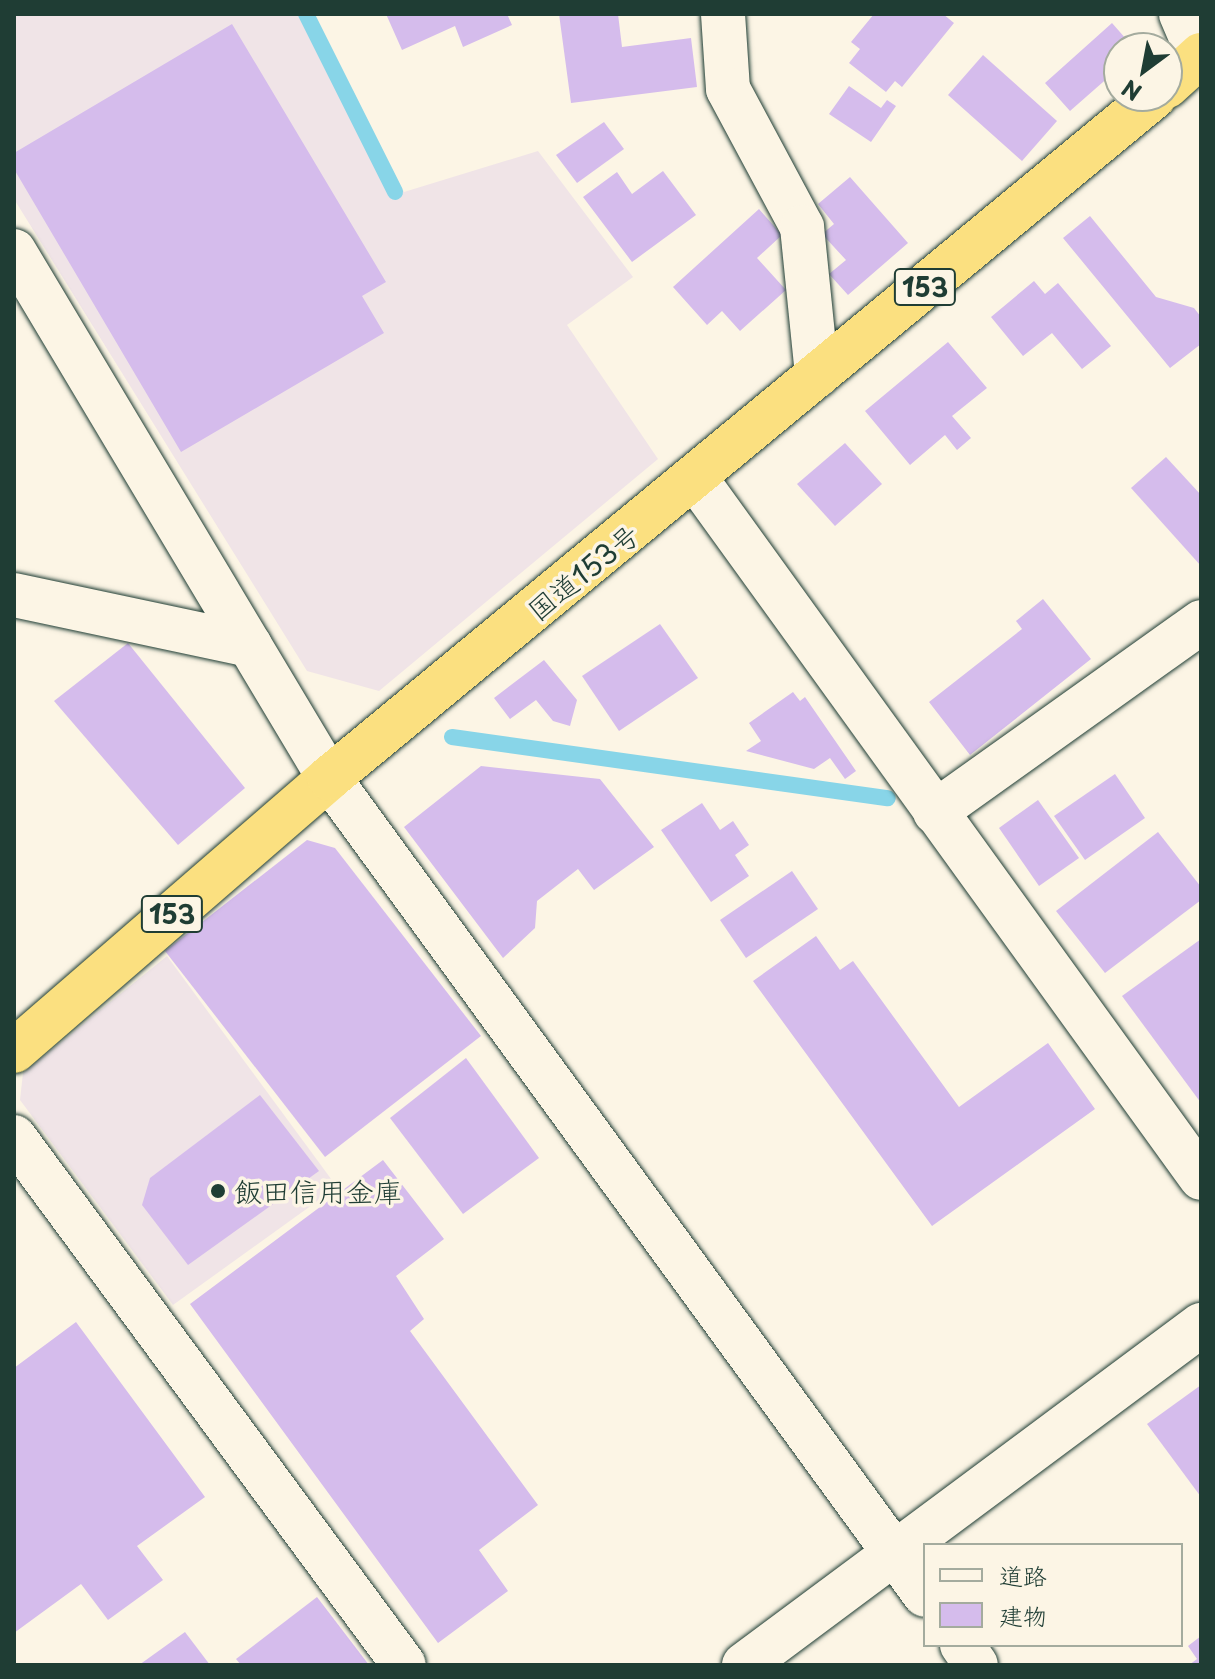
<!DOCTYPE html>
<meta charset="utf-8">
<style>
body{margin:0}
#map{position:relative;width:1215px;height:1679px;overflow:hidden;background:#fcf5e5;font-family:"Playpen Sans","Klee One",sans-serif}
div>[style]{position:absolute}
.built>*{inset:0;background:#f0e4e7}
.stream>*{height:16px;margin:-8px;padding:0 8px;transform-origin:8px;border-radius:8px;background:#88d5e8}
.building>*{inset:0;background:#d5bcec}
.roads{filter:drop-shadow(0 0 2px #1f3d34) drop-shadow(0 0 2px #1f3d34)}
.minor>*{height:44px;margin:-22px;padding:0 22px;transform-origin:22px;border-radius:22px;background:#fcf5e5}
.highway>*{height:44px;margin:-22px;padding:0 22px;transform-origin:22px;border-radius:22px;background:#fbe080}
.dots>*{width:22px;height:22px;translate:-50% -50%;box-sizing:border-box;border:4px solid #fcf5e5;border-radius:50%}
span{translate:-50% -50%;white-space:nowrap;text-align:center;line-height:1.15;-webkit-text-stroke:7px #fcf5e5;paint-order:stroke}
.shield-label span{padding:2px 6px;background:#fcf5e5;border:2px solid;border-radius:6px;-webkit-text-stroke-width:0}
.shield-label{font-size:26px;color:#1f3d34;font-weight:700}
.street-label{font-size:28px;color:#1f3d34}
.poi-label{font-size:28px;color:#1f3d34}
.left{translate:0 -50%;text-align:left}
.frame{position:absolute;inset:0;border:16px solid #1f3d34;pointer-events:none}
.legend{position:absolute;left:923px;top:1543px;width:260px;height:104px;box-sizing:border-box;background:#fcf5e5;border:2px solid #a4ab9e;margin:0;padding:10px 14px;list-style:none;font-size:24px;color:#1f3d34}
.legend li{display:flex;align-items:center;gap:16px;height:40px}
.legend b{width:40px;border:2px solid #a4ab9e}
.north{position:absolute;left:1103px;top:32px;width:80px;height:80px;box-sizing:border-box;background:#fcf5e5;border:2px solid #a4ab9e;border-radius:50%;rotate:212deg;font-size:22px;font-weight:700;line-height:32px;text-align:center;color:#1f3d34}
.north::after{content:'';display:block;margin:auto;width:28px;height:36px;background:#1f3d34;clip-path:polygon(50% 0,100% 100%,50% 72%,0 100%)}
</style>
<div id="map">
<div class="built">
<div style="clip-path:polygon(14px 14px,304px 14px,404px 192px,538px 151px,633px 277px,567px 325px,658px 459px,379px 691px,307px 671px,14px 199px)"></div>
<div style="clip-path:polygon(167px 956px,337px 1187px,173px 1305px,20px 1100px,23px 1073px)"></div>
</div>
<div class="stream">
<div style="left:306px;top:14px;width:199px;rotate:63.4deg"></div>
<div style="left:452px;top:737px;width:440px;rotate:8deg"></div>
</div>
<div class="building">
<div style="clip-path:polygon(386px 14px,507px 14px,512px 25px,463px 47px,455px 26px,402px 50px)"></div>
<div style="clip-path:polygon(559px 14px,618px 14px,622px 47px,691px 38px,697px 87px,571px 103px)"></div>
<div style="clip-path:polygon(874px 14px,943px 14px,954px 23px,902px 87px,895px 81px,886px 92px,849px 63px,860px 49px,851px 42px)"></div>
<div style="clip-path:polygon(1112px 23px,1134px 48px,1119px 48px,1119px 68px,1070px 111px,1045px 83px)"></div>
<div style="clip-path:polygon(232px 24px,386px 282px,362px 296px,384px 333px,181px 452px,14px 169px,14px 153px)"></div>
<div style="clip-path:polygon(983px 55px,1057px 121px,1022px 161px,948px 95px)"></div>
<div style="clip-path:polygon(849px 86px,881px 108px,887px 100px,896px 106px,871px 142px,829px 114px)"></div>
<div style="clip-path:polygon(604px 122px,624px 149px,577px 183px,556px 155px)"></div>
<div style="clip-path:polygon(663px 171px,696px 215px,632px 262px,583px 197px,617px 172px,632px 194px)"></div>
<div style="clip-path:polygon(850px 177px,908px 243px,848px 295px,829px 274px,846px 260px,822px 234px,834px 224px,818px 204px)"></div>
<div style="clip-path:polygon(759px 209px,782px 235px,757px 258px,786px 290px,740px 331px,722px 311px,707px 325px,673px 287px)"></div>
<div style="clip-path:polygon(1090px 216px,1156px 297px,1194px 308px,1201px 317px,1201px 344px,1170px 368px,1063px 238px)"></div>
<div style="clip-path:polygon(1034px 281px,1045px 294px,1058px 283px,1111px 346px,1082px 369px,1052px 333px,1023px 356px,991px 317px)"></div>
<div style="clip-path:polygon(948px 342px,987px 388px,952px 416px,971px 438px,957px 450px,945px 435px,910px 465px,865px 411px)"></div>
<div style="clip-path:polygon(845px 443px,882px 484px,835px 526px,797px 484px)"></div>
<div style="clip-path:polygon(1166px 457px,1201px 495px,1201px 566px,1131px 488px)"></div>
<div style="clip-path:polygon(1043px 599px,1091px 659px,970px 755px,929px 702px,1022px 629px,1016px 621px)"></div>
<div style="clip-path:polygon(660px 624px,698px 678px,619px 731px,582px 676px)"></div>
<div style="clip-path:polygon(128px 643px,245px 788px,178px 845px,54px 701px)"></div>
<div style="clip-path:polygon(544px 660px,577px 700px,570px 726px,553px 721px,536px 700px,510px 719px,494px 698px)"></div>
<div style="clip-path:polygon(793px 692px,800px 701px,805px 697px,856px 771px,845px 779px,830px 758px,814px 769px,746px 751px,761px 741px,749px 723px)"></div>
<div style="clip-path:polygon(481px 766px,600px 779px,654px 847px,594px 890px,578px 869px,537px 901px,535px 928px,503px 958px,404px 827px)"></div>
<div style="clip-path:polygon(1115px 774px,1145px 818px,1085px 860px,1054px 816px)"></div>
<div style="clip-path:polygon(1038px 800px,1079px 858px,1039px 886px,999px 828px)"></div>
<div style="clip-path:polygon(702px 803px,720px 830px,733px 821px,749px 845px,735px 855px,749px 876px,711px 902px,661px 830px)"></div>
<div style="clip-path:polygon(1158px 832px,1201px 887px,1201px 900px,1105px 973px,1056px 911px)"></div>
<div style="clip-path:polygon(307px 840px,335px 848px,481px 1036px,325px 1157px,165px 951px)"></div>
<div style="clip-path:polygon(792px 871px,818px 909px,746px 958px,720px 920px)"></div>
<div style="clip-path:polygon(816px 936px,840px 970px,853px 961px,959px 1107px,1048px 1043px,1095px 1109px,932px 1226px,753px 981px)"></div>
<div style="clip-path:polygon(1201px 939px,1201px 1103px,1122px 996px)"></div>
<div style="clip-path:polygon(466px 1058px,539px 1158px,463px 1214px,390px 1118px)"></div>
<div style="clip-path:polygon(260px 1095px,319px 1171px,188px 1265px,142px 1205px,150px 1178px)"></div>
<div style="clip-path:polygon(383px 1160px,444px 1239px,396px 1276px,424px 1319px,410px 1331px,538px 1505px,479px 1550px,508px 1591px,438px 1643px,190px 1304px)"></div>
<div style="clip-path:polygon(76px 1322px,205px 1497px,137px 1546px,163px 1580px,108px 1620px,81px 1584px,14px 1633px,14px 1368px)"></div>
<div style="clip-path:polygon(1201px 1385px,1201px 1497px,1147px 1424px)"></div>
<div style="clip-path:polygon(317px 1597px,369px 1665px,241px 1665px,236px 1659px)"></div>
<div style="clip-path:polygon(185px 1632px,210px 1665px,139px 1665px)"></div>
<div style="clip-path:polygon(1201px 1636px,1201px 1665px,1189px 1665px,1197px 1659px,1188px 1646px)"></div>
</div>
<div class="roads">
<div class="minor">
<div style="left:723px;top:14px;width:75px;rotate:86.2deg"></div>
<div style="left:728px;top:89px;width:157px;rotate:61.8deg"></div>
<div style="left:802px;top:227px;width:149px;rotate:84.2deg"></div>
<div style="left:1181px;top:14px;width:51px;rotate:66.9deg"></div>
<div style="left:14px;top:251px;width:614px;rotate:59.13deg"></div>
<div style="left:329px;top:778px;width:1011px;rotate:53.89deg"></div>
<div style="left:696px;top:479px;width:862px;rotate:54.15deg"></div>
<div style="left:14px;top:595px;width:241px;rotate:12deg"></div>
<div style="left:935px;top:812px;width:327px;rotate:-35.5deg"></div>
<div style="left:14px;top:1137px;width:656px;rotate:53.55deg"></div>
<div style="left:962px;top:1645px;width:24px;rotate:55deg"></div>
<div style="left:744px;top:1665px;width:570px;rotate:-36.65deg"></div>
</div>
<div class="highway">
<div style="left:1167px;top:86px;width:46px;rotate:-42.4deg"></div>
<div style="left:14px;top:1051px;width:417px;rotate:-40.9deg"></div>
<div style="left:329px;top:778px;width:1071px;rotate:-39.55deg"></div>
</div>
</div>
<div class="dots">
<div style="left:218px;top:1191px;background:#1f3d34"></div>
</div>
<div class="shield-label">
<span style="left:925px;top:287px">153</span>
<span style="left:172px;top:914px">153</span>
</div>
<div class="street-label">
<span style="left:583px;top:572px;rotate:-39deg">国道153号</span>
</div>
<div class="poi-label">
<span class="left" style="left:234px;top:1191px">飯田信用金庫</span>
</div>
<div class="frame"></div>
<ul class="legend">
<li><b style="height:10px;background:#fcf5e5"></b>道路</li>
<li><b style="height:22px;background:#d5bcec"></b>建物</li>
</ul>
<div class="north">N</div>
</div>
